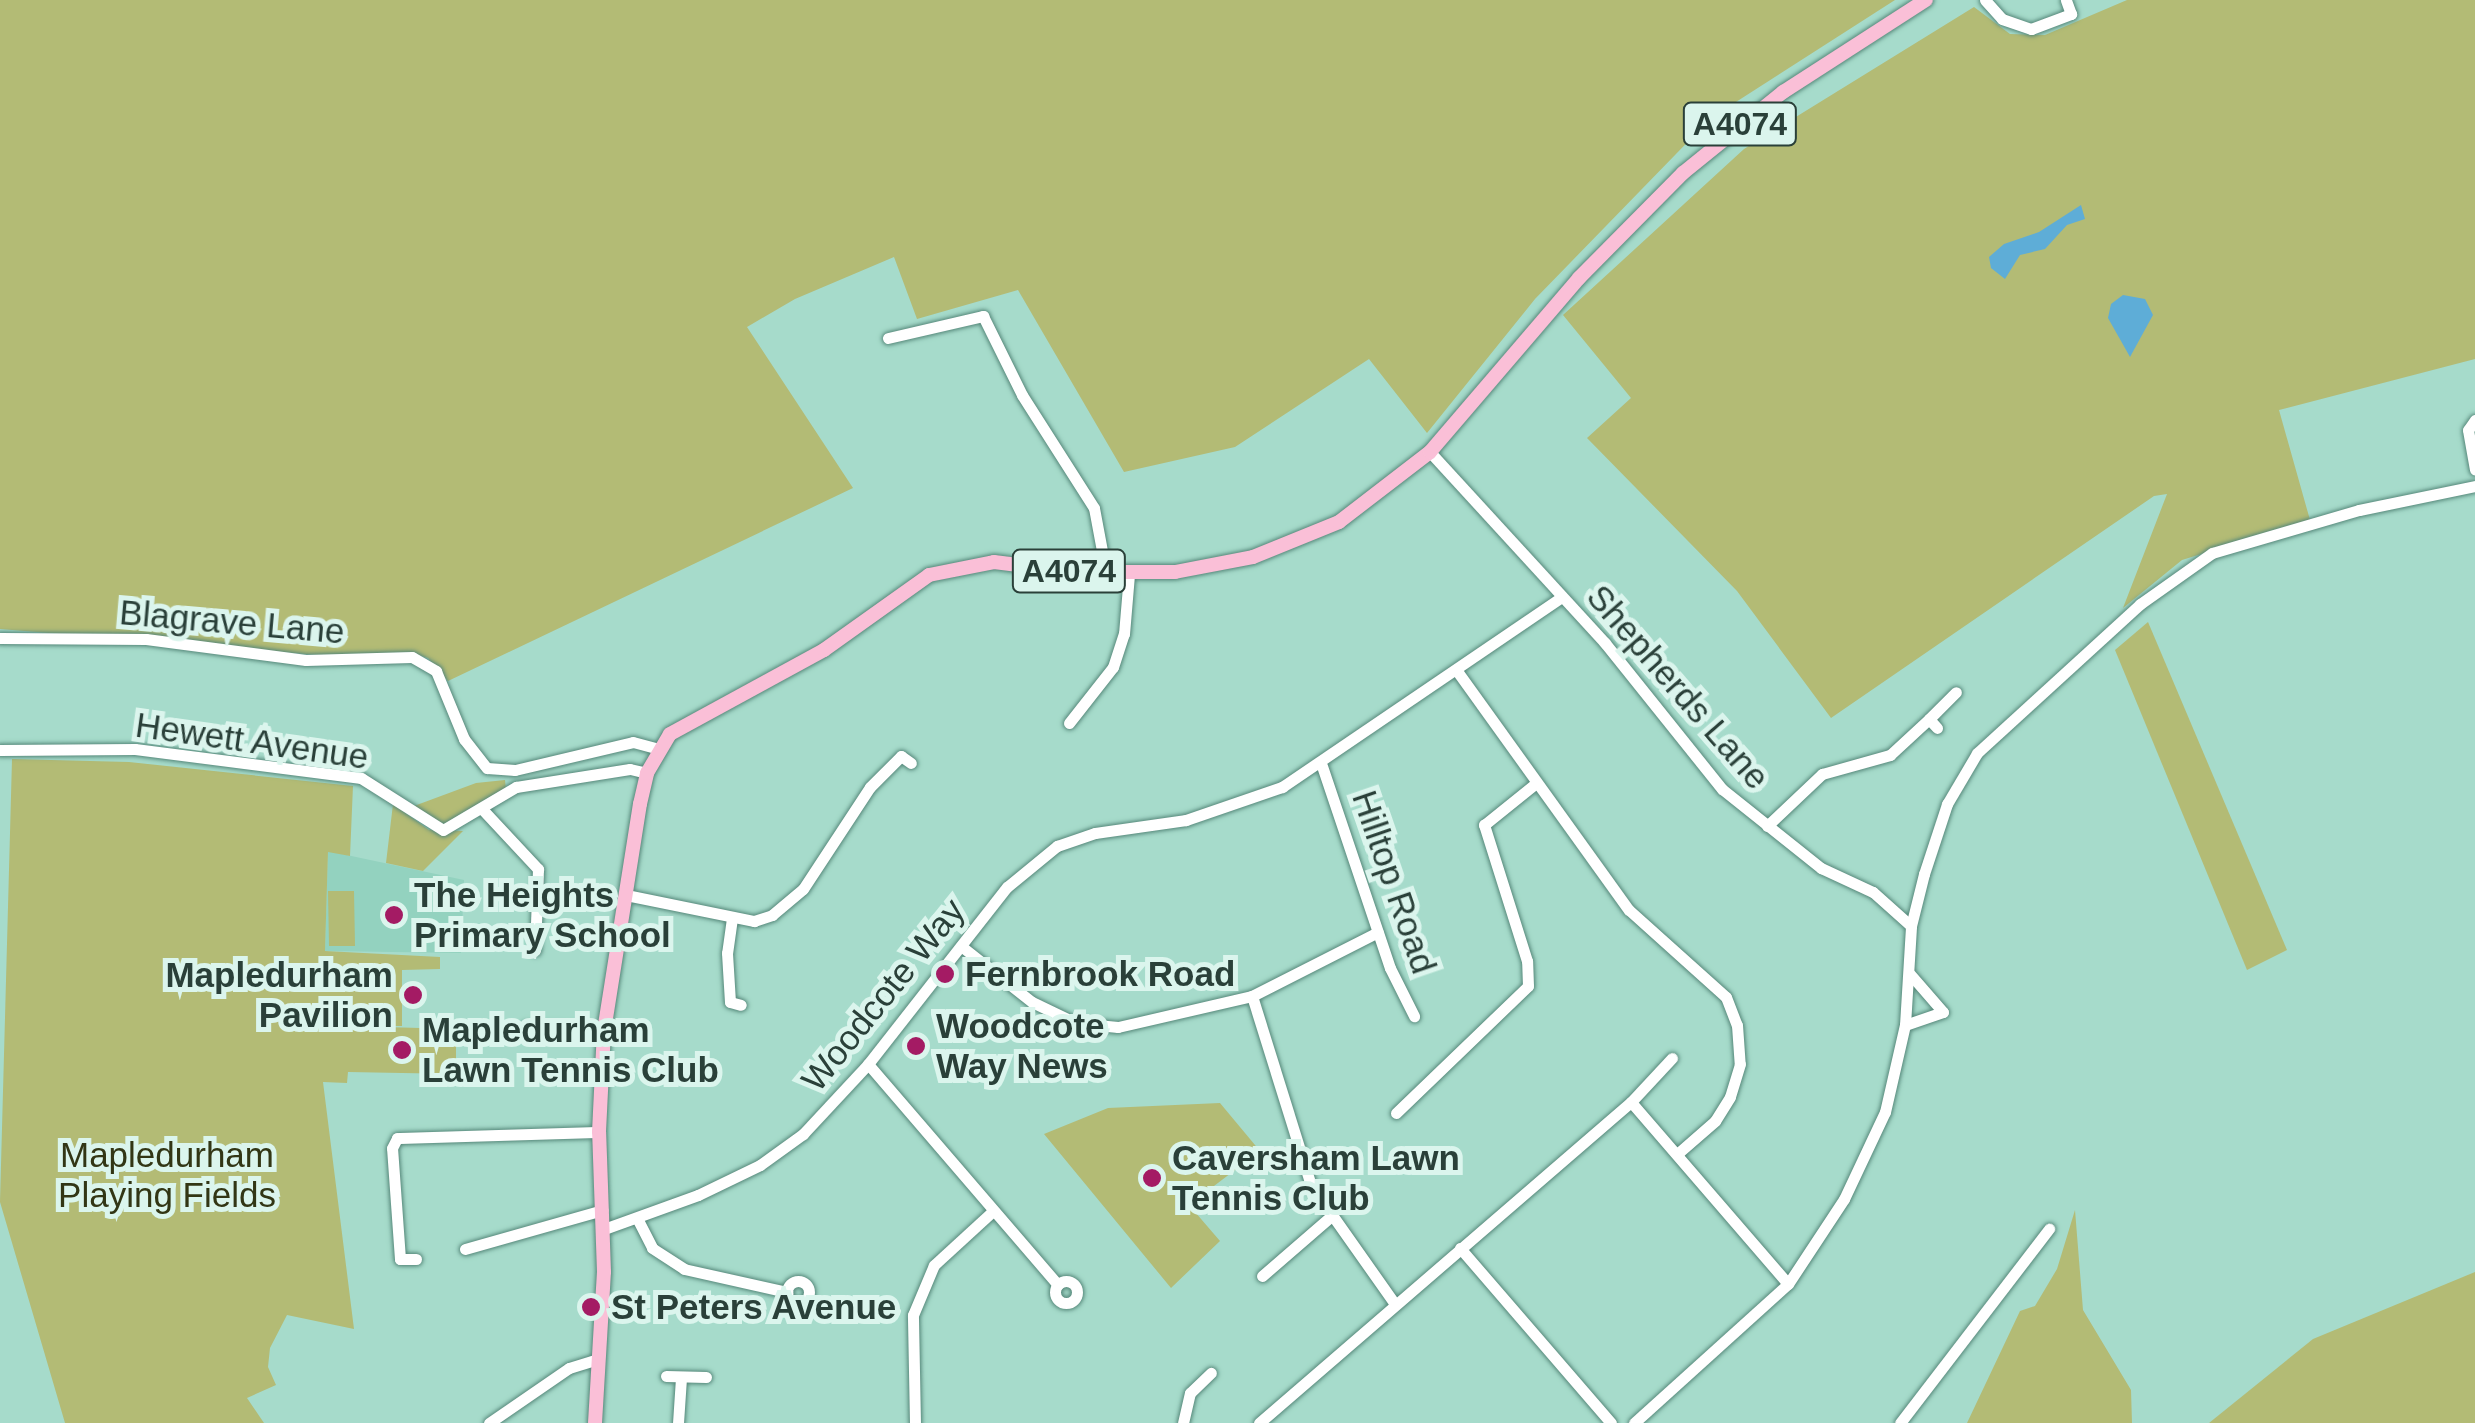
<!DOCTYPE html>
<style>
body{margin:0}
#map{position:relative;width:2475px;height:1423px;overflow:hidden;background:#a6dbcb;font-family:Helvetica,sans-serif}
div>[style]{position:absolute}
.built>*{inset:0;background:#93d2bf}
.green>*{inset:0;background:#b3bb75}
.water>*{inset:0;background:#5eadd7}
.roads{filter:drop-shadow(0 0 2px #56887a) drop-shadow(0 0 2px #56887a)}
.minor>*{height:11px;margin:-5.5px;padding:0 5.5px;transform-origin:5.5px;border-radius:5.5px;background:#fff}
.minor>.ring{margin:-5.5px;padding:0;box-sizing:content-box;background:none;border:11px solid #fff;border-radius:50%}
.major>*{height:14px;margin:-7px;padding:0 7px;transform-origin:7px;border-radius:7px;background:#fabfd7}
.dots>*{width:28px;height:28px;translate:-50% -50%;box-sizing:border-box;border:5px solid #dbf5ed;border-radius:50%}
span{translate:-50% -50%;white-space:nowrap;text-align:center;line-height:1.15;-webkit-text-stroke:10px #dbf5ed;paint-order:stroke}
.shield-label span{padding:2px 8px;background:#dbf5ed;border:2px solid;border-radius:8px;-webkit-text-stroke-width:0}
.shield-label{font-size:32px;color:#2a4039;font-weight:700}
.street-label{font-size:35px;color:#2a4039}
.poi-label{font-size:35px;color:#2a4039;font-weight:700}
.left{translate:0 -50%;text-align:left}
.right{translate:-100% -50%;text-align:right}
.park-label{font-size:35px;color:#323615}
</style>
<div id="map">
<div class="built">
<div style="clip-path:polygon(328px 851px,464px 880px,461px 953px,325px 951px)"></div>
</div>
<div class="green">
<div style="clip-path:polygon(0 0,1895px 0,1711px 118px,1535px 299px,1427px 433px,1369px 359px,1235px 447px,1124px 472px,1018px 290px,917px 319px,894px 257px,795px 299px,747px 327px,853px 488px,448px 681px,428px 658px,409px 652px,342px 657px,0 629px)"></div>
<div style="clip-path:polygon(2127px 0,2475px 0,2475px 359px,2279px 410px,2310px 520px,2182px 560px,2123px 608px,2167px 494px,2154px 496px,1831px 718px,1737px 591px,1587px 438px,1631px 398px,1563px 315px,1744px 149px,1974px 7px,2010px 34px,2045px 35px)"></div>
<div style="clip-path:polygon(2148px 622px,2287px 950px,2247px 970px,2115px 650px)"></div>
<div style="clip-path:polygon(12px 759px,129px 762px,353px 786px,350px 856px,328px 852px,325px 951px,440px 957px,440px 969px,402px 970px,402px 1026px,348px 1026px,456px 1029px,456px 1074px,348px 1072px,347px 1083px,323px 1082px,354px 1329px,287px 1315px,270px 1348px,268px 1367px,276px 1385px,247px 1398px,264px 1423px,65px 1423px,0 1202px)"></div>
<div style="clip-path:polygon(505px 780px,506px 790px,454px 824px,437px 824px,414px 806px,476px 783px)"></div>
<div style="clip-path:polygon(393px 804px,429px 830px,463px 831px,423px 871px,386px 863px)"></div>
<div style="clip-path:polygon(328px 891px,354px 891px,355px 946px,329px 946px)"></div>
<div style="clip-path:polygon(1220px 1103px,1260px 1151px,1189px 1205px,1220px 1241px,1171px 1288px,1044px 1134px,1108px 1108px)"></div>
<div style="clip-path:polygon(2075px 1210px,2083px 1310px,2131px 1390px,2132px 1423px,1967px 1423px,2020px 1311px,2035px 1306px,2057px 1269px)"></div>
<div style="clip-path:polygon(2475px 1272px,2475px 1423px,2209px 1423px,2313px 1339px)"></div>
</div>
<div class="water">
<div style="clip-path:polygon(2081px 205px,2085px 219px,2067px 225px,2045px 249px,2020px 255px,2005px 279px,1991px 268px,1989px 257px,2004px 244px,2039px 232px)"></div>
<div style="clip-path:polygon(2123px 295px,2145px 299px,2153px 315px,2130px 357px,2108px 318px,2111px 304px)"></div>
</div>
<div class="roads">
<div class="minor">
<div style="left:1985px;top:0;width:25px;rotate:48deg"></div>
<div style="left:2002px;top:19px;width:31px;rotate:19deg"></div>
<div style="left:2031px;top:29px;width:43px;rotate:-20.6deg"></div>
<div style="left:2071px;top:14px;width:15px;rotate:-110deg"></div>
<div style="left:888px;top:338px;width:98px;rotate:-13deg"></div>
<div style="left:983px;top:316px;width:88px;rotate:63.7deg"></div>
<div style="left:1022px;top:395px;width:134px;rotate:57.5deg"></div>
<div style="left:1094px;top:508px;width:65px;rotate:79.4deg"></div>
<div style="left:2475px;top:420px;width:12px;rotate:125deg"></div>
<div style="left:2468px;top:430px;width:40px;rotate:80deg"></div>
<div style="left:1430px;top:452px;width:259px;rotate:47.5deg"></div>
<div style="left:1605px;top:643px;width:187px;rotate:51.3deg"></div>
<div style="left:1722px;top:789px;width:127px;rotate:38.6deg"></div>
<div style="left:1821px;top:868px;width:57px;rotate:24.8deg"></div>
<div style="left:1873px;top:892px;width:51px;rotate:41.8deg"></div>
<div style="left:0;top:638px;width:146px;rotate:0.4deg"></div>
<div style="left:146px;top:639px;width:161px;rotate:7.5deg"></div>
<div style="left:306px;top:660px;width:106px;rotate:-1.6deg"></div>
<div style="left:412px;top:657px;width:28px;rotate:30deg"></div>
<div style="left:436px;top:671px;width:74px;rotate:67.6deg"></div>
<div style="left:464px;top:739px;width:37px;rotate:52deg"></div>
<div style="left:487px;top:768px;width:28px;rotate:4deg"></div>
<div style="left:515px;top:770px;width:121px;rotate:-13.3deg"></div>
<div style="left:633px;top:742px;width:27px;rotate:15deg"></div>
<div style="left:1457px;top:671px;width:294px;rotate:54.3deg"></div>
<div style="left:1629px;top:910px;width:130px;rotate:41.9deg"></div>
<div style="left:1726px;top:997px;width:30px;rotate:69deg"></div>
<div style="left:1737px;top:1025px;width:39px;rotate:86deg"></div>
<div style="left:1740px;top:1064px;width:34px;rotate:107deg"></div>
<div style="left:1730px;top:1097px;width:28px;rotate:122deg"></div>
<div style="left:1715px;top:1121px;width:50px;rotate:139deg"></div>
<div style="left:1929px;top:719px;width:38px;rotate:-45deg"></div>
<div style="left:1069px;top:723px;width:71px;rotate:-51.8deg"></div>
<div style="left:1113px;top:667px;width:35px;rotate:-72deg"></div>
<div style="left:1124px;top:634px;width:60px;rotate:-85.2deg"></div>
<div style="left:0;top:750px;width:135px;rotate:-0.4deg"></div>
<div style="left:135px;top:749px;width:228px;rotate:7.3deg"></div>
<div style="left:361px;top:778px;width:97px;rotate:32.4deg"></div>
<div style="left:443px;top:830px;width:85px;rotate:-30.5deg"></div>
<div style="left:516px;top:787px;width:115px;rotate:-9deg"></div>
<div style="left:630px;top:769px;width:17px;rotate:13deg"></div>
<div style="left:1322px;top:766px;width:213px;rotate:71.4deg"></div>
<div style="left:1390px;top:968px;width:54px;rotate:63.4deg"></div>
<div style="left:483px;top:810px;width:81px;rotate:47deg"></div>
<div style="left:538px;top:869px;width:81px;rotate:92.1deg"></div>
<div style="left:1767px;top:826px;width:76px;rotate:-43.4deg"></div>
<div style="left:1822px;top:774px;width:71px;rotate:-15.6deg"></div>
<div style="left:1890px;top:755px;width:53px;rotate:-42.7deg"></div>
<div style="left:1929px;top:719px;width:12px;rotate:48deg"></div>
<div style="left:626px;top:895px;width:131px;rotate:11.5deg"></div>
<div style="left:754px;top:921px;width:19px;rotate:-18deg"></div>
<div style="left:772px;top:915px;width:40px;rotate:-40deg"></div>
<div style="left:803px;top:889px;width:122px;rotate:-56.7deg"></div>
<div style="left:870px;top:787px;width:44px;rotate:-45deg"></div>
<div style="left:901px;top:756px;width:12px;rotate:35deg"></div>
<div style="left:732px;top:918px;width:35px;rotate:98deg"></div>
<div style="left:727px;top:953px;width:49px;rotate:86.5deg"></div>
<div style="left:730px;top:1002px;width:11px;rotate:15deg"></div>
<div style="left:961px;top:946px;width:90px;rotate:38.3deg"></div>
<div style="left:1032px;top:1002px;width:49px;rotate:25.5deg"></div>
<div style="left:1076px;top:1023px;width:42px;rotate:5.4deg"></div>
<div style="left:1118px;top:1027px;width:138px;rotate:-13deg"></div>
<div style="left:1252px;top:996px;width:141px;rotate:-26.9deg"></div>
<div style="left:1252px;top:996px;width:198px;rotate:72.7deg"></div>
<div style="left:1311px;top:1185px;width:146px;rotate:54.8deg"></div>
<div style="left:1905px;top:1025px;width:40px;rotate:-18.9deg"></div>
<div style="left:1943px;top:1012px;width:50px;rotate:-131deg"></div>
<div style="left:526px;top:1027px;width:78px;rotate:2.9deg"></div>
<div style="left:868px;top:1064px;width:291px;rotate:49.3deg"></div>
<div style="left:1631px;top:1102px;width:240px;rotate:49.2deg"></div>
<div style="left:1396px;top:1113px;width:183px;rotate:-43.9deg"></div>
<div style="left:1528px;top:986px;width:25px;rotate:-92deg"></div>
<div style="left:1527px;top:961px;width:143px;rotate:-107.5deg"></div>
<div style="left:1484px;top:825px;width:67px;rotate:-38.9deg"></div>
<div style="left:638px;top:1220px;width:31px;rotate:63deg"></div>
<div style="left:652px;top:1248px;width:38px;rotate:33deg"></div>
<div style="left:684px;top:1269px;width:106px;rotate:12.6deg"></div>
<div style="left:604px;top:1229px;width:100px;rotate:-19.9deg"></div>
<div style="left:698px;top:1195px;width:69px;rotate:-25.8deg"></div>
<div style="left:760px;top:1165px;width:53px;rotate:-35.8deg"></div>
<div style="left:803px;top:1134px;width:96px;rotate:-47.1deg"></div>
<div style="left:868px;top:1064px;width:225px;rotate:-51.9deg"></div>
<div style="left:1007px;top:887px;width:65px;rotate:-39.4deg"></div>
<div style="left:1057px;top:846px;width:40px;rotate:-18.9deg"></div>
<div style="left:1095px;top:833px;width:92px;rotate:-8.1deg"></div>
<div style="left:1186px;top:820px;width:102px;rotate:-19deg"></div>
<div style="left:1282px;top:787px;width:338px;rotate:-34.2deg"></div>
<div style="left:1460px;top:1248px;width:231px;rotate:49.2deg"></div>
<div style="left:465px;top:1249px;width:143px;rotate:-15.8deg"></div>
<div style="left:416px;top:1259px;width:16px;rotate:180deg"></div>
<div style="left:400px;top:1259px;width:111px;rotate:-94.1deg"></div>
<div style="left:392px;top:1148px;width:11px;rotate:-63deg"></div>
<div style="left:397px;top:1138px;width:202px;rotate:-1.7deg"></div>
<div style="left:1262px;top:1276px;width:89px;rotate:-40.9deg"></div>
<div class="ring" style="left:1055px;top:1281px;width:11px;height:11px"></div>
<div class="ring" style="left:787px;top:1281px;width:11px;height:11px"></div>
<div style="left:666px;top:1376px;width:40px;rotate:1.4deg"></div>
<div style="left:489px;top:1423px;width:97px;rotate:-34.5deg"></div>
<div style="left:569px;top:1368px;width:27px;rotate:-17deg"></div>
<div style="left:678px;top:1423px;width:45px;rotate:-86.2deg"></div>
<div style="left:915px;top:1423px;width:108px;rotate:-91.1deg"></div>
<div style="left:913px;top:1315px;width:54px;rotate:-67.2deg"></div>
<div style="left:934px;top:1265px;width:80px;rotate:-42.5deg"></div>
<div style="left:1183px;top:1423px;width:31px;rotate:-77deg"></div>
<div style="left:1190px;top:1393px;width:29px;rotate:-44deg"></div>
<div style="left:1259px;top:1423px;width:491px;rotate:-40.8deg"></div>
<div style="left:1631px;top:1102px;width:60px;rotate:-47deg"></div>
<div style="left:1634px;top:1423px;width:207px;rotate:-42.1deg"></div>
<div style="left:1788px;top:1284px;width:102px;rotate:-56.6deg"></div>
<div style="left:1844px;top:1199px;width:96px;rotate:-64.8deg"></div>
<div style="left:1885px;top:1112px;width:89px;rotate:-77.1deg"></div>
<div style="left:1905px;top:1025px;width:99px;rotate:-86.5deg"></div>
<div style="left:1911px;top:926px;width:54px;rotate:-76deg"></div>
<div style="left:1924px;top:874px;width:74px;rotate:-71.8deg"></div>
<div style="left:1947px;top:804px;width:59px;rotate:-59.5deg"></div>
<div style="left:1977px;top:753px;width:221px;rotate:-42.4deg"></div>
<div style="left:2140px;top:604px;width:88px;rotate:-35.3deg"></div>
<div style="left:2212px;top:553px;width:153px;rotate:-16.3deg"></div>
<div style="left:2359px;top:510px;width:118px;rotate:-11.7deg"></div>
<div style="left:1900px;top:1423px;width:245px;rotate:-52.5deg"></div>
</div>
<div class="major">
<div style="left:595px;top:1423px;width:151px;rotate:-86.6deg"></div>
<div style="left:604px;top:1272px;width:140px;rotate:-92deg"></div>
<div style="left:599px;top:1132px;width:101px;rotate:-87.2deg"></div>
<div style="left:604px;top:1031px;width:230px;rotate:-81deg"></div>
<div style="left:640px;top:804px;width:32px;rotate:-77deg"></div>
<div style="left:647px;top:773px;width:45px;rotate:-59.5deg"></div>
<div style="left:670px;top:734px;width:175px;rotate:-28.6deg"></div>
<div style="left:824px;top:650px;width:129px;rotate:-35.5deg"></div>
<div style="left:929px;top:575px;width:66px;rotate:-11.3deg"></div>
<div style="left:994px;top:562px;width:81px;rotate:7.1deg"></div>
<div style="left:1074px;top:572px;width:101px"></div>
<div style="left:1175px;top:572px;width:79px;rotate:-10.9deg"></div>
<div style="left:1253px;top:557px;width:93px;rotate:-22.1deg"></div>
<div style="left:1339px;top:522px;width:115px;rotate:-37.6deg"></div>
<div style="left:1430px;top:452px;width:229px;rotate:-49.4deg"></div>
<div style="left:1579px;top:278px;width:148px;rotate:-45.3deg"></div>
<div style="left:1683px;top:173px;width:129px;rotate:-39deg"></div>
<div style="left:1783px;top:92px;width:170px;rotate:-32.8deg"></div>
</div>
</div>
<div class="dots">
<div style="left:394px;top:915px;background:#a41b64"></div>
<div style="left:945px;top:974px;background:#a41b64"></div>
<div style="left:413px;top:995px;background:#a41b64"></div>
<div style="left:916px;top:1046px;background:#a41b64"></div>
<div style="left:402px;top:1050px;background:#a41b64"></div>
<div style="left:1152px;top:1178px;background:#a41b64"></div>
<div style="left:591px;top:1307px;background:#a41b64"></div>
</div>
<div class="shield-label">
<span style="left:1740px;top:124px">A4074</span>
<span style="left:1069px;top:571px">A4074</span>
</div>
<div class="street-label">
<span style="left:232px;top:622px;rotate:5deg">Blagrave Lane</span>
<span style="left:1678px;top:687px;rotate:49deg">Shepherds Lane</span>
<span style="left:252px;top:741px;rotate:8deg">Hewett Avenue</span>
<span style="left:1394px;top:882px;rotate:71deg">Hilltop Road</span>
<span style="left:883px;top:995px;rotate:-51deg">Woodcote Way</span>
</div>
<div class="poi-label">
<span class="left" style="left:414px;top:915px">The Heights<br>Primary School</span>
<span class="left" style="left:965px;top:974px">Fernbrook Road</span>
<span class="right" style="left:393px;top:995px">Mapledurham<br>Pavilion</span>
<span class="left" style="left:936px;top:1046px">Woodcote<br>Way News</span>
<span class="left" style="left:422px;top:1050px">Mapledurham<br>Lawn Tennis Club</span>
<span class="left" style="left:1172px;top:1178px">Caversham Lawn<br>Tennis Club</span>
<span class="left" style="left:611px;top:1307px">St Peters Avenue</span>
</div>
<div class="park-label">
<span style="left:167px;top:1175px">Mapledurham<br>Playing Fields</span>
</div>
</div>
